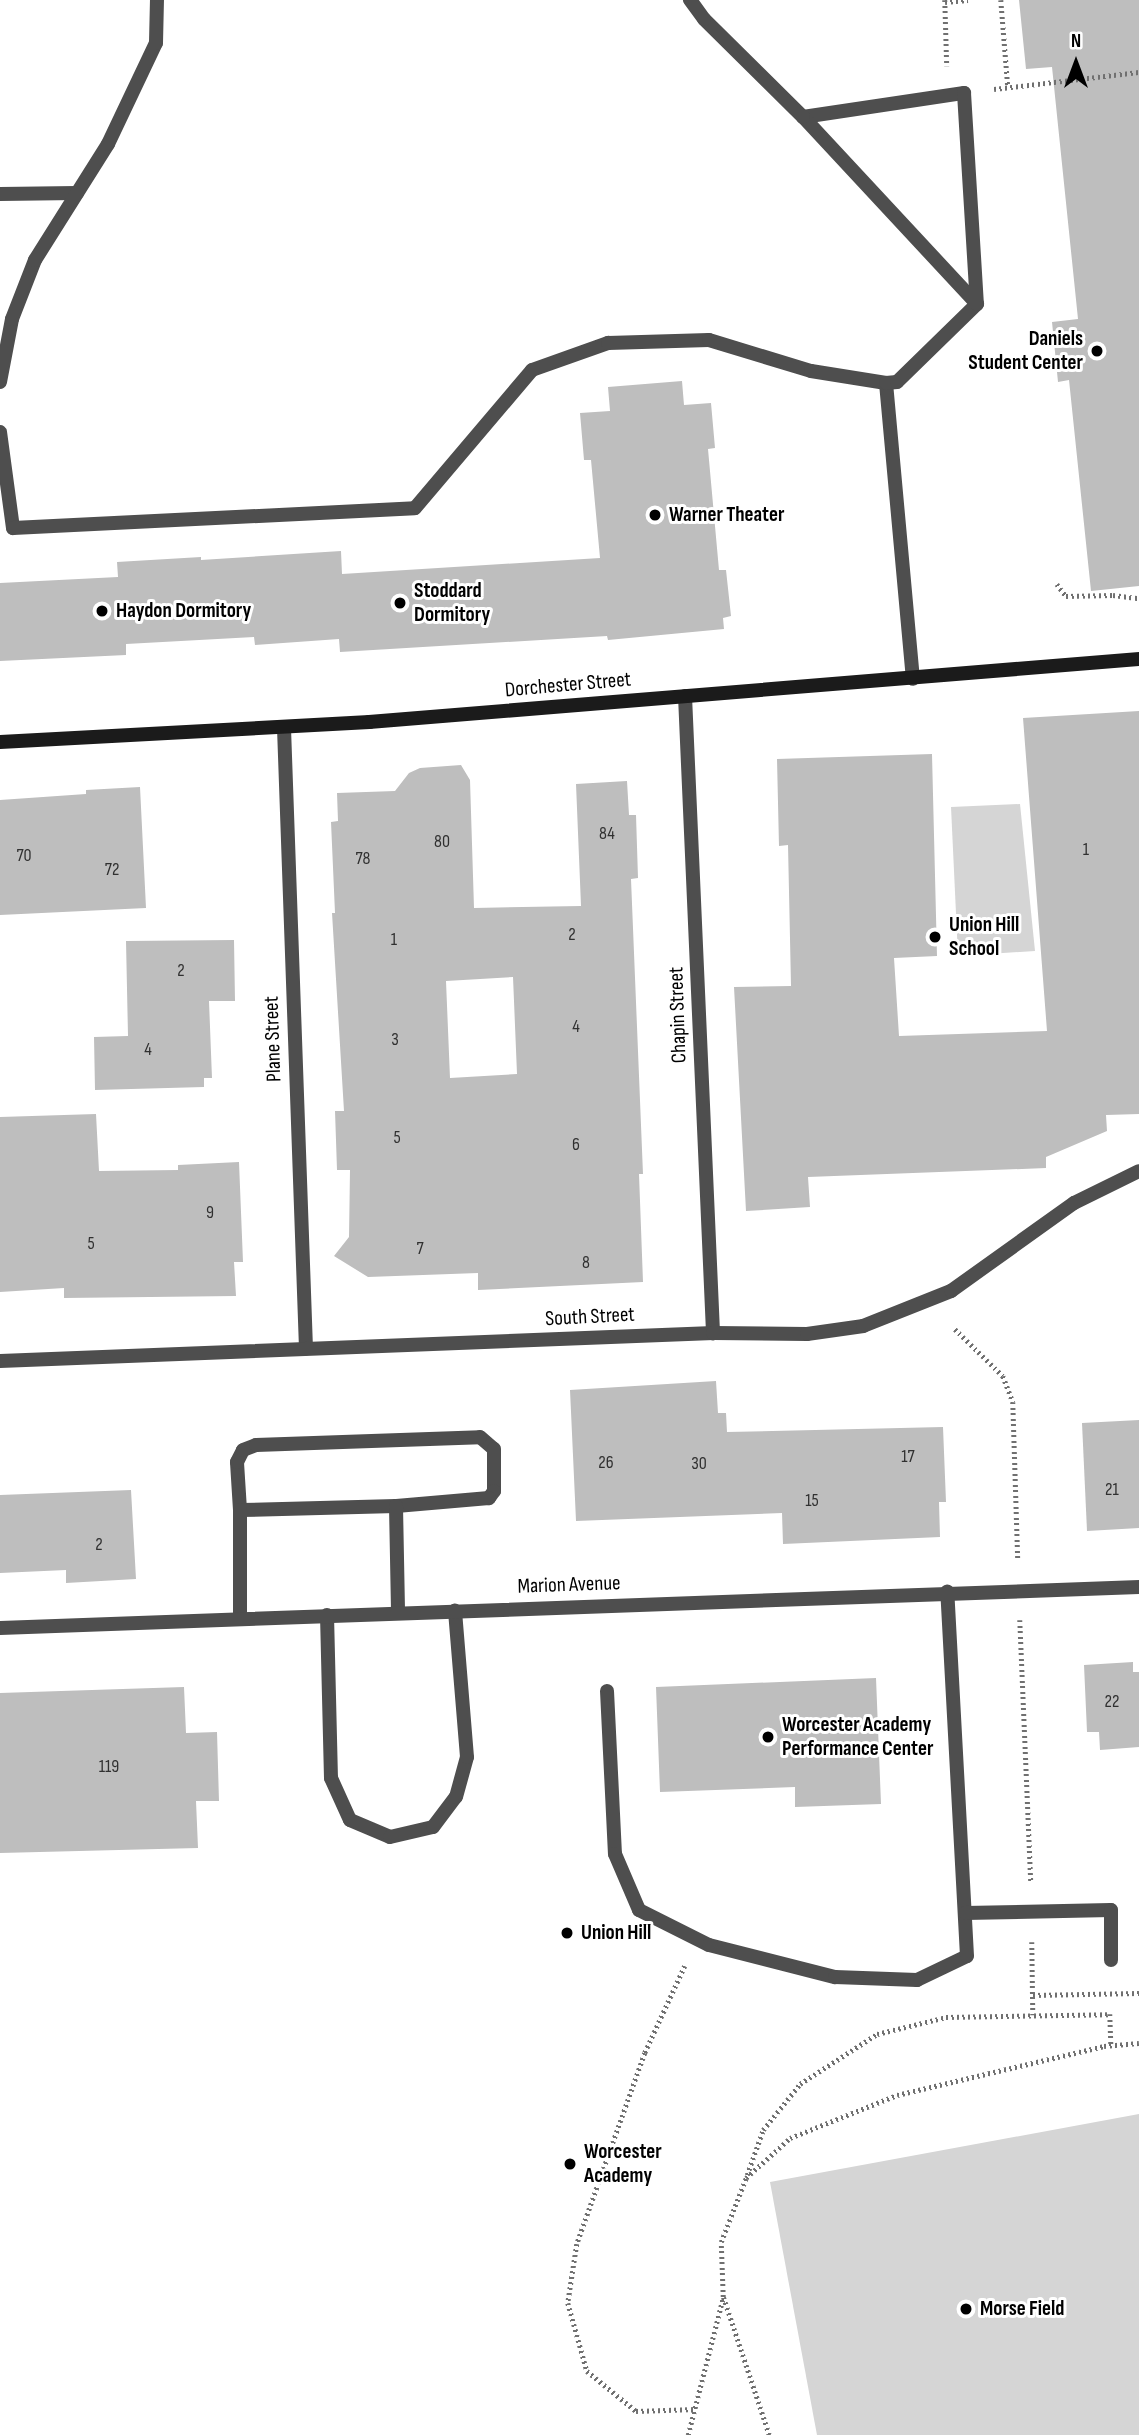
<!DOCTYPE html>
<style>
body{margin:0}
#map{position:relative;width:1139px;height:2435px;overflow:hidden;background:#fff;font-family:"Sofia Sans Condensed",sans-serif}
div>[style]{position:absolute}
.green>*{inset:0;background:#d5d5d5}
.building>*{inset:0;background:#bebebe}
.path>*{height:4.5px;margin-top:-2.25px;transform-origin:0;background:repeating-linear-gradient(90deg,#707070 0 2px,transparent 0 5.5px)}
.lane>*{height:14px;margin:-7px;padding:0 7px;transform-origin:7px;border-radius:7px;background:#4e4e4e}
.street>*{height:14px;margin:-7px;padding:0 7px;transform-origin:7px;border-radius:7px;background:#4e4e4e}
.secondary>*{height:14px;margin:-7px;padding:0 7px;transform-origin:7px;border-radius:7px;background:#1b1b1b}
.dots>*{width:19px;height:19px;translate:-50% -50%;box-sizing:border-box;border:4px solid #fff;border-radius:50%}
span{translate:-50% -50%;white-space:nowrap;text-align:center;line-height:1.15;-webkit-text-stroke:6px #fff;paint-order:stroke}
.number-label{font-size:18px;color:#303030}
.number-label span{-webkit-text-stroke-width:0}
.poi-label{font-size:21px;color:#000;font-weight:700}
.right{translate:-100% -50%;text-align:right}
.left{translate:0 -50%;text-align:left}
.street-label{font-size:21px;color:#000}
.north{position:absolute;left:1041px;top:28px;width:70px;height:70px;-webkit-text-stroke:5px #fff;paint-order:stroke;rotate:0deg;font-size:19px;font-weight:700;line-height:28px;text-align:center;color:#000}
.north::after{content:'';display:block;margin:auto;width:24px;height:32px;background:#000;clip-path:polygon(50% 0,100% 100%,50% 72%,0 100%)}
</style>
<div id="map">
<div class="green">
<div style="clip-path:polygon(1020px 804px,1035px 951px,958px 956px,951px 807px)"></div>
<div style="clip-path:polygon(1139px 2114px,1139px 2435px,817px 2435px,770px 2182px)"></div>
</div>
<div class="building">
<div style="clip-path:polygon(1019px 0,1139px 0,1139px 586px,1091px 591px,1069px 380px,1058px 382px,1052px 322px,1078px 319px,1052px 67px,1026px 69px)"></div>
<div style="clip-path:polygon(682px 381px,684px 405px,711px 403px,715px 448px,708px 449px,719px 570px,726px 570px,731px 616px,723px 618px,724px 629px,608px 640px,607px 636px,340px 652px,339px 639px,255px 645px,254px 637px,126px 644px,126px 655px,0 661px,0 583px,118px 577px,117px 562px,201px 557px,201px 560px,341px 551px,342px 574px,600px 558px,591px 460px,584px 460px,580px 413px,610px 411px,608px 387px)"></div>
<div style="clip-path:polygon(1139px 711px,1139px 1114px,1106px 1115px,1107px 1131px,1046px 1157px,1046px 1168px,808px 1177px,810px 1207px,746px 1211px,734px 987px,791px 986px,788px 845px,779px 846px,777px 759px,932px 754px,937px 956px,894px 958px,899px 1036px,1047px 1031px,1023px 718px)"></div>
<div style="clip-path:polygon(evenodd,461px 765px,470px 780px,474px 908px,581px 906px,576px 784px,627px 781px,629px 815px,636px 815px,638px 878px,631px 879px,643px 1174px,639px 1174px,643px 1282px,478px 1290px,478px 1273px,368px 1277px,334px 1256px,349px 1237px,350px 1170px,337px 1170px,335px 1111px,344px 1111px,332px 913px,335px 913px,331px 822px,338px 821px,337px 793px,395px 791px,409px 773px,420px 768px,461px 765px,513px 977px,517px 1074px,450px 1078px,446px 981px,513px 977px)"></div>
<div style="clip-path:polygon(140px 787px,146px 908px,0 915px,0 800px,86px 794px,86px 790px)"></div>
<div style="clip-path:polygon(234px 940px,235px 1001px,209px 1001px,212px 1078px,204px 1078px,204px 1087px,95px 1090px,94px 1037px,128px 1036px,126px 941px)"></div>
<div style="clip-path:polygon(96px 1114px,99px 1171px,178px 1170px,178px 1165px,239px 1162px,243px 1262px,234px 1262px,236px 1296px,64px 1298px,64px 1288px,0 1292px,0 1117px)"></div>
<div style="clip-path:polygon(716px 1381px,718px 1413px,726px 1413px,727px 1432px,943px 1427px,946px 1502px,939px 1502px,940px 1537px,783px 1544px,782px 1513px,576px 1521px,570px 1390px)"></div>
<div style="clip-path:polygon(1139px 1420px,1139px 1528px,1087px 1531px,1082px 1423px)"></div>
<div style="clip-path:polygon(131px 1490px,136px 1579px,66px 1583px,66px 1570px,0 1573px,0 1495px)"></div>
<div style="clip-path:polygon(1133px 1662px,1133px 1672px,1139px 1672px,1139px 1747px,1100px 1750px,1099px 1732px,1087px 1732px,1084px 1665px)"></div>
<div style="clip-path:polygon(876px 1678px,881px 1804px,795px 1807px,795px 1787px,660px 1792px,656px 1687px)"></div>
<div style="clip-path:polygon(184px 1687px,186px 1733px,217px 1732px,219px 1801px,196px 1801px,198px 1848px,0 1853px,0 1693px)"></div>
</div>
<div class="path">
<div style="left:945px;top:0;width:66px;rotate:88.3deg"></div>
<div style="left:1001px;top:0;width:87px;rotate:85.4deg"></div>
<div style="left:945px;top:2px;width:23px;rotate:-5deg"></div>
<div style="left:994px;top:89px;width:146px;rotate:-6.7deg"></div>
<div style="left:1057px;top:584px;width:15px;rotate:53deg"></div>
<div style="left:1066px;top:596px;width:47px;rotate:-1.2deg"></div>
<div style="left:1113px;top:595px;width:26px;rotate:7deg"></div>
<div style="left:955px;top:1329px;width:67px;rotate:44.4deg"></div>
<div style="left:1003px;top:1376px;width:28px;rotate:69deg"></div>
<div style="left:1013px;top:1402px;width:159px;rotate:88.2deg"></div>
<div style="left:1020px;top:1620px;width:261px;rotate:87.6deg"></div>
<div style="left:1032px;top:1942px;width:73px;rotate:89.2deg"></div>
<div style="left:685px;top:1966px;width:96px;rotate:114.7deg"></div>
<div style="left:645px;top:2053px;width:203px;rotate:109.6deg"></div>
<div style="left:577px;top:2244px;width:60px;rotate:98.7deg"></div>
<div style="left:568px;top:2303px;width:71px;rotate:74.4deg"></div>
<div style="left:587px;top:2371px;width:63px;rotate:39.2deg"></div>
<div style="left:636px;top:2411px;width:60px;rotate:-1.9deg"></div>
<div style="left:1033px;top:1995px;width:106px;rotate:-1.1deg"></div>
<div style="left:747px;top:2175px;width:48px;rotate:-70.4deg"></div>
<div style="left:763px;top:2130px;width:59px;rotate:-51.2deg"></div>
<div style="left:800px;top:2084px;width:92px;rotate:-33deg"></div>
<div style="left:877px;top:2034px;width:71px;rotate:-13.8deg"></div>
<div style="left:946px;top:2017px;width:164px;rotate:-1deg"></div>
<div style="left:1110px;top:2014px;width:31px;rotate:88deg"></div>
<div style="left:688px;top:2435px;width:141px;rotate:-75.7deg"></div>
<div style="left:769px;top:2435px;width:145px;rotate:-108.4deg"></div>
<div style="left:723px;top:2297px;width:55px;rotate:-92.1deg"></div>
<div style="left:721px;top:2242px;width:69px;rotate:-68.7deg"></div>
<div style="left:746px;top:2178px;width:59px;rotate:-42.3deg"></div>
<div style="left:790px;top:2138px;width:115px;rotate:-21.9deg"></div>
<div style="left:897px;top:2095px;width:213px;rotate:-13.3deg"></div>
<div style="left:1104px;top:2046px;width:35px;rotate:-5deg"></div>
</div>
<div class="lane">
<div style="left:803px;top:117px;width:163px;rotate:-8.5deg"></div>
<div style="left:964px;top:93px;width:211px;rotate:86.5deg"></div>
<div style="left:0;top:194px;width:77px;rotate:-0.7deg"></div>
<div style="left:0;top:382px;width:64px;rotate:-79.2deg"></div>
<div style="left:12px;top:319px;width:63px;rotate:-68.7deg"></div>
<div style="left:35px;top:260px;width:137px;rotate:-57.8deg"></div>
<div style="left:108px;top:144px;width:112px;rotate:-64.6deg"></div>
<div style="left:156px;top:43px;width:43px;rotate:-88.7deg"></div>
<div style="left:886px;top:383px;width:297px;rotate:84.8deg"></div>
<div style="left:0;top:432px;width:97px;rotate:82.3deg"></div>
<div style="left:13px;top:528px;width:402px;rotate:-2.8deg"></div>
<div style="left:415px;top:508px;width:181px;rotate:-49.7deg"></div>
<div style="left:532px;top:370px;width:81px;rotate:-19.6deg"></div>
<div style="left:608px;top:343px;width:101px;rotate:-1.7deg"></div>
<div style="left:709px;top:340px;width:107px;rotate:16.9deg"></div>
<div style="left:811px;top:371px;width:76px;rotate:9.1deg"></div>
<div style="left:886px;top:383px;width:11px;rotate:-5deg"></div>
<div style="left:897px;top:382px;width:112px;rotate:-44.3deg"></div>
<div style="left:977px;top:304px;width:255px;rotate:-132.9deg"></div>
<div style="left:803px;top:117px;width:139px;rotate:-135.3deg"></div>
<div style="left:704px;top:19px;width:24px;rotate:-126deg"></div>
<div style="left:480px;top:1437px;width:18px;rotate:41deg"></div>
<div style="left:494px;top:1449px;width:42px;rotate:90deg"></div>
<div style="left:494px;top:1491px;width:9px;rotate:126deg"></div>
<div style="left:489px;top:1498px;width:93px;rotate:175.1deg"></div>
<div style="left:396px;top:1506px;width:156px;rotate:178.5deg"></div>
<div style="left:240px;top:1510px;width:48px;rotate:-93.6deg"></div>
<div style="left:237px;top:1462px;width:13px;rotate:-63deg"></div>
<div style="left:243px;top:1450px;width:14px;rotate:-21deg"></div>
<div style="left:256px;top:1445px;width:224px;rotate:-2deg"></div>
<div style="left:396px;top:1506px;width:106px;rotate:88.9deg"></div>
<div style="left:240px;top:1510px;width:109px;rotate:90deg"></div>
<div style="left:327px;top:1615px;width:163px;rotate:88.6deg"></div>
<div style="left:331px;top:1778px;width:46px;rotate:65.7deg"></div>
<div style="left:350px;top:1820px;width:43px;rotate:23deg"></div>
<div style="left:390px;top:1837px;width:44px;rotate:-13.1deg"></div>
<div style="left:433px;top:1827px;width:38px;rotate:-53deg"></div>
<div style="left:456px;top:1797px;width:41px;rotate:-74.6deg"></div>
<div style="left:467px;top:1757px;width:147px;rotate:-94.7deg"></div>
<div style="left:607px;top:1691px;width:163px;rotate:87.2deg"></div>
<div style="left:615px;top:1854px;width:61px;rotate:66.8deg"></div>
<div style="left:639px;top:1910px;width:78px;rotate:26.6deg"></div>
<div style="left:709px;top:1945px;width:130px;rotate:14.3deg"></div>
<div style="left:835px;top:1977px;width:82px;rotate:2.1deg"></div>
<div style="left:917px;top:1980px;width:55px;rotate:-25.6deg"></div>
<div style="left:967px;top:1956px;width:365px;rotate:-93.1deg"></div>
<div style="left:965px;top:1913px;width:146px;rotate:-1.2deg"></div>
<div style="left:1111px;top:1910px;width:50px;rotate:90deg"></div>
</div>
<div class="street">
<div style="left:685px;top:696px;width:638px;rotate:87.48deg"></div>
<div style="left:284px;top:728px;width:621px;rotate:87.97deg"></div>
<div style="left:0;top:1361px;width:714px;rotate:-2.25deg"></div>
<div style="left:713px;top:1333px;width:94px;rotate:0.6deg"></div>
<div style="left:807px;top:1334px;width:57px;rotate:-8.1deg"></div>
<div style="left:863px;top:1326px;width:95px;rotate:-21.7deg"></div>
<div style="left:951px;top:1291px;width:151px;rotate:-35.6deg"></div>
<div style="left:1074px;top:1203px;width:72px;rotate:-26.2deg"></div>
<div style="left:0;top:1628px;width:1140px;rotate:-2.06deg"></div>
</div>
<div class="secondary">
<div style="left:0;top:742px;width:370px;rotate:-3.1deg"></div>
<div style="left:369px;top:722px;width:773px;rotate:-4.68deg"></div>
</div>
<div class="dots">
<div style="left:1097px;top:351px;background:#000"></div>
<div style="left:655px;top:515px;background:#000"></div>
<div style="left:400px;top:603px;background:#000"></div>
<div style="left:102px;top:611px;background:#000"></div>
<div style="left:935px;top:937px;background:#000"></div>
<div style="left:768px;top:1737px;background:#000"></div>
<div style="left:567px;top:1933px;background:#000"></div>
<div style="left:570px;top:2164px;background:#000"></div>
<div style="left:966px;top:2309px;background:#000"></div>
</div>
<div class="number-label">
<span style="left:607px;top:834px">84</span>
<span style="left:442px;top:842px">80</span>
<span style="left:1086px;top:850px">1</span>
<span style="left:24px;top:856px">70</span>
<span style="left:363px;top:859px">78</span>
<span style="left:112px;top:870px">72</span>
<span style="left:572px;top:935px">2</span>
<span style="left:394px;top:940px">1</span>
<span style="left:181px;top:971px">2</span>
<span style="left:576px;top:1027px">4</span>
<span style="left:395px;top:1040px">3</span>
<span style="left:148px;top:1050px">4</span>
<span style="left:397px;top:1138px">5</span>
<span style="left:576px;top:1145px">6</span>
<span style="left:210px;top:1213px">9</span>
<span style="left:91px;top:1244px">5</span>
<span style="left:420px;top:1249px">7</span>
<span style="left:586px;top:1263px">8</span>
<span style="left:908px;top:1457px">17</span>
<span style="left:606px;top:1463px">26</span>
<span style="left:699px;top:1464px">30</span>
<span style="left:1112px;top:1490px">21</span>
<span style="left:812px;top:1501px">15</span>
<span style="left:99px;top:1545px">2</span>
<span style="left:1112px;top:1702px">22</span>
<span style="left:109px;top:1767px">119</span>
</div>
<div class="poi-label">
<span class="right" style="left:1083px;top:351px">Daniels<br>Student Center</span>
<span class="left" style="left:669px;top:515px">Warner Theater</span>
<span class="left" style="left:414px;top:603px">Stoddard<br>Dormitory</span>
<span class="left" style="left:116px;top:611px">Haydon Dormitory</span>
<span class="left" style="left:949px;top:937px">Union Hill<br>School</span>
<span class="left" style="left:782px;top:1737px">Worcester Academy<br>Performance Center</span>
<span class="left" style="left:581px;top:1933px">Union Hill</span>
<span class="left" style="left:584px;top:2164px">Worcester<br>Academy</span>
<span class="left" style="left:980px;top:2309px">Morse Field</span>
</div>
<div class="street-label">
<span style="left:568px;top:685px;rotate:-5deg">Dorchester Street</span>
<span style="left:678px;top:1015px;rotate:-92deg">Chapin Street</span>
<span style="left:273px;top:1039px;rotate:-92deg">Plane Street</span>
<span style="left:590px;top:1317px;rotate:-3deg">South Street</span>
<span style="left:569px;top:1585px;rotate:-2deg">Marion Avenue</span>
</div>
<div class="north">N</div>
</div>
